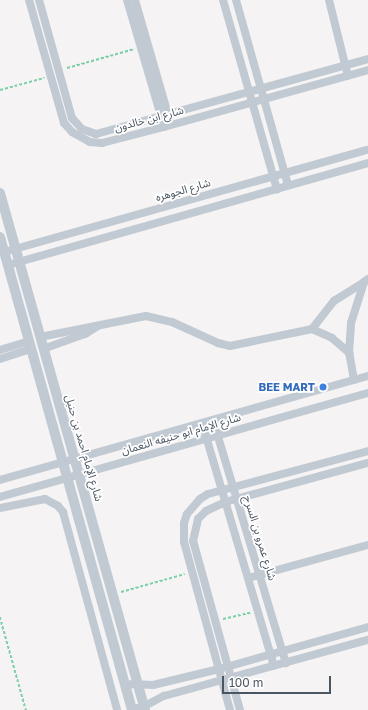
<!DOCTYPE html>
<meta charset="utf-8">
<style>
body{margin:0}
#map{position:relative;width:368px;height:710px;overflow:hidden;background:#f5f3f3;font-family:"Golos Text","Noto Sans Arabic",sans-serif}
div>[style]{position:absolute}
.path>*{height:1.5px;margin-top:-0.75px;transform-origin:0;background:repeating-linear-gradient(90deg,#7ad0a6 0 3px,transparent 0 5px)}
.minor>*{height:8px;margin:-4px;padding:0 4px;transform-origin:4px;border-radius:4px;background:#c1cad2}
.tertiary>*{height:10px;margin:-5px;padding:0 5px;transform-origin:5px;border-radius:5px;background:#c1cad2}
.dots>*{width:11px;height:11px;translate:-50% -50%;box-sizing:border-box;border:2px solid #fff;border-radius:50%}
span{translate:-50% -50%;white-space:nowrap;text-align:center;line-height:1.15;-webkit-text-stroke:3.5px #fff;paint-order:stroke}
.street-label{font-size:11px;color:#4a5661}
.shop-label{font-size:11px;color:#366cbe;font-weight:700}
.right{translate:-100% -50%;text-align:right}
.scale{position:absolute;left:222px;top:676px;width:109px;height:18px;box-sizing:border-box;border:2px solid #4a5661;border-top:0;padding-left:5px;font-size:12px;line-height:14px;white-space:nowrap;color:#4a5661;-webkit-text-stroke:3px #fff;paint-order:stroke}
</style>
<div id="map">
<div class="path">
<div style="left:67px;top:68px;width:70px;rotate:-15.8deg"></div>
<div style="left:0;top:90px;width:46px;rotate:-15.3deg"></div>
<div style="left:121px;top:592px;width:66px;rotate:-15.7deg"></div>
<div style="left:0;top:617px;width:97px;rotate:74.4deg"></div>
<div style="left:223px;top:619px;width:28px;rotate:-13deg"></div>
</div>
<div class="minor">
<div style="left:29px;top:0;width:128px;rotate:74.1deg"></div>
<div style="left:64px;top:123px;width:12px;rotate:48deg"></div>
<div style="left:72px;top:132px;width:21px;rotate:29deg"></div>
<div style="left:90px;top:142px;width:12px;rotate:5deg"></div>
<div style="left:102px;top:143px;width:64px;rotate:-14.5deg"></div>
<div style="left:164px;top:127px;width:212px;rotate:-15.6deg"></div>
<div style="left:39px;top:0;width:123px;rotate:74.4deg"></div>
<div style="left:72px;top:118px;width:15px;rotate:48deg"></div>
<div style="left:82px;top:129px;width:15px;rotate:20deg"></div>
<div style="left:96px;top:134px;width:282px;rotate:-15.4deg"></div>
<div style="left:127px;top:0;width:125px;rotate:73.7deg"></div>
<div style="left:135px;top:0;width:123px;rotate:73.9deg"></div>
<div style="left:223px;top:0;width:197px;rotate:74.1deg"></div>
<div style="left:236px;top:0;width:192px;rotate:74.3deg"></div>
<div style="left:329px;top:0;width:78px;rotate:76deg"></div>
<div style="left:4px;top:252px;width:378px;rotate:-15.7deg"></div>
<div style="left:8px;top:265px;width:374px;rotate:-15.8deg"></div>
<div style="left:312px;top:329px;width:36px;rotate:-52deg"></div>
<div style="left:334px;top:301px;width:36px;rotate:-32deg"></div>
<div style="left:40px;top:337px;width:108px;rotate:-11.2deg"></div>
<div style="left:146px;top:316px;width:27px;rotate:13deg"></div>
<div style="left:172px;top:322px;width:51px;rotate:24.5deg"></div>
<div style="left:218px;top:343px;width:12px;rotate:14deg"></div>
<div style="left:230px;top:346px;width:84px;rotate:-11.7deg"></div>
<div style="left:312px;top:329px;width:22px;rotate:24deg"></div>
<div style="left:332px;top:338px;width:23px;rotate:41deg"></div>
<div style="left:43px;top:349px;width:45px;rotate:-19.7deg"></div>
<div style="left:85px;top:334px;width:15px;rotate:-32deg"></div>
<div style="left:0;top:350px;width:30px;rotate:-17deg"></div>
<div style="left:0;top:359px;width:33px;rotate:-18deg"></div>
<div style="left:354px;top:380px;width:27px;rotate:-100deg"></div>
<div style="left:349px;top:353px;width:30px;rotate:-86deg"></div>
<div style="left:351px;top:323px;width:43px;rotate:-72.4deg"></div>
<div style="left:364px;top:282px;width:5px;rotate:-37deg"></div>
<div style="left:213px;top:420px;width:254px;rotate:73.3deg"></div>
<div style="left:202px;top:423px;width:253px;rotate:73.5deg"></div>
<div style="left:0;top:480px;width:382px;rotate:-15.8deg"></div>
<div style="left:0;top:497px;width:382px;rotate:-15.8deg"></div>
<div style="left:0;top:508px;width:46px;rotate:-11.3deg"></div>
<div style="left:45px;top:499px;width:15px;rotate:28deg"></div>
<div style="left:58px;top:506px;width:8px;rotate:50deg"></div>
<div style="left:63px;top:512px;width:205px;rotate:74.7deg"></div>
<div style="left:248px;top:578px;width:124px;rotate:-15.4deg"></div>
<div style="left:126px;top:687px;width:7px;rotate:-27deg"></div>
<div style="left:132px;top:684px;width:21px;rotate:3deg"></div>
<div style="left:153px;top:685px;width:68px;rotate:-13.6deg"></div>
<div style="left:219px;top:669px;width:155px;rotate:-15.7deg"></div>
<div style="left:132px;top:708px;width:9px"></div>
<div style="left:141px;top:708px;width:26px;rotate:-28deg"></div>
<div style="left:164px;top:696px;width:212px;rotate:-15.4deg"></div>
<div style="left:230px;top:710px;width:174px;rotate:-105.3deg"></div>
<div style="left:184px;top:542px;width:19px;rotate:-90deg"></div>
<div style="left:184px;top:523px;width:9px;rotate:-72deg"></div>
<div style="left:187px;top:514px;width:20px;rotate:-49deg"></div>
<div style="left:200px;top:499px;width:9px;rotate:-32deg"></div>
<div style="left:208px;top:494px;width:166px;rotate:-15deg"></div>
<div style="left:240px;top:710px;width:175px;rotate:-105.5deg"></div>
<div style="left:193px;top:541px;width:23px;rotate:-77deg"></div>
<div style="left:198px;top:519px;width:11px;rotate:-45deg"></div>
<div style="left:206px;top:511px;width:21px;rotate:-25deg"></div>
<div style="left:225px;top:502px;width:148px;rotate:-15.3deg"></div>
</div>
<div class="tertiary">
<div style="left:0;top:193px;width:537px;rotate:74.33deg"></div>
<div style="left:0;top:237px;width:491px;rotate:74.4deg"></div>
</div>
<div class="dots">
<div style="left:323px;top:387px;background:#3f7fe0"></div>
</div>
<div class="street-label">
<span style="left:149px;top:119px;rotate:-15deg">شارع ابن خالدون</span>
<span style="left:183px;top:190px;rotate:-16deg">شارع الجوهره</span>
<span style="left:181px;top:434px;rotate:-16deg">شارع الإمام ابو حنيفه النعمان</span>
<span style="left:84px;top:448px;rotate:74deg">شارع الإمام احمد بن حنبل</span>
<span style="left:260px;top:538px;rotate:73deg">شارع عمرو بن السرح</span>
</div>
<div class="shop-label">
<span class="right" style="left:315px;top:387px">BEE MART</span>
</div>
<div class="scale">100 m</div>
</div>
